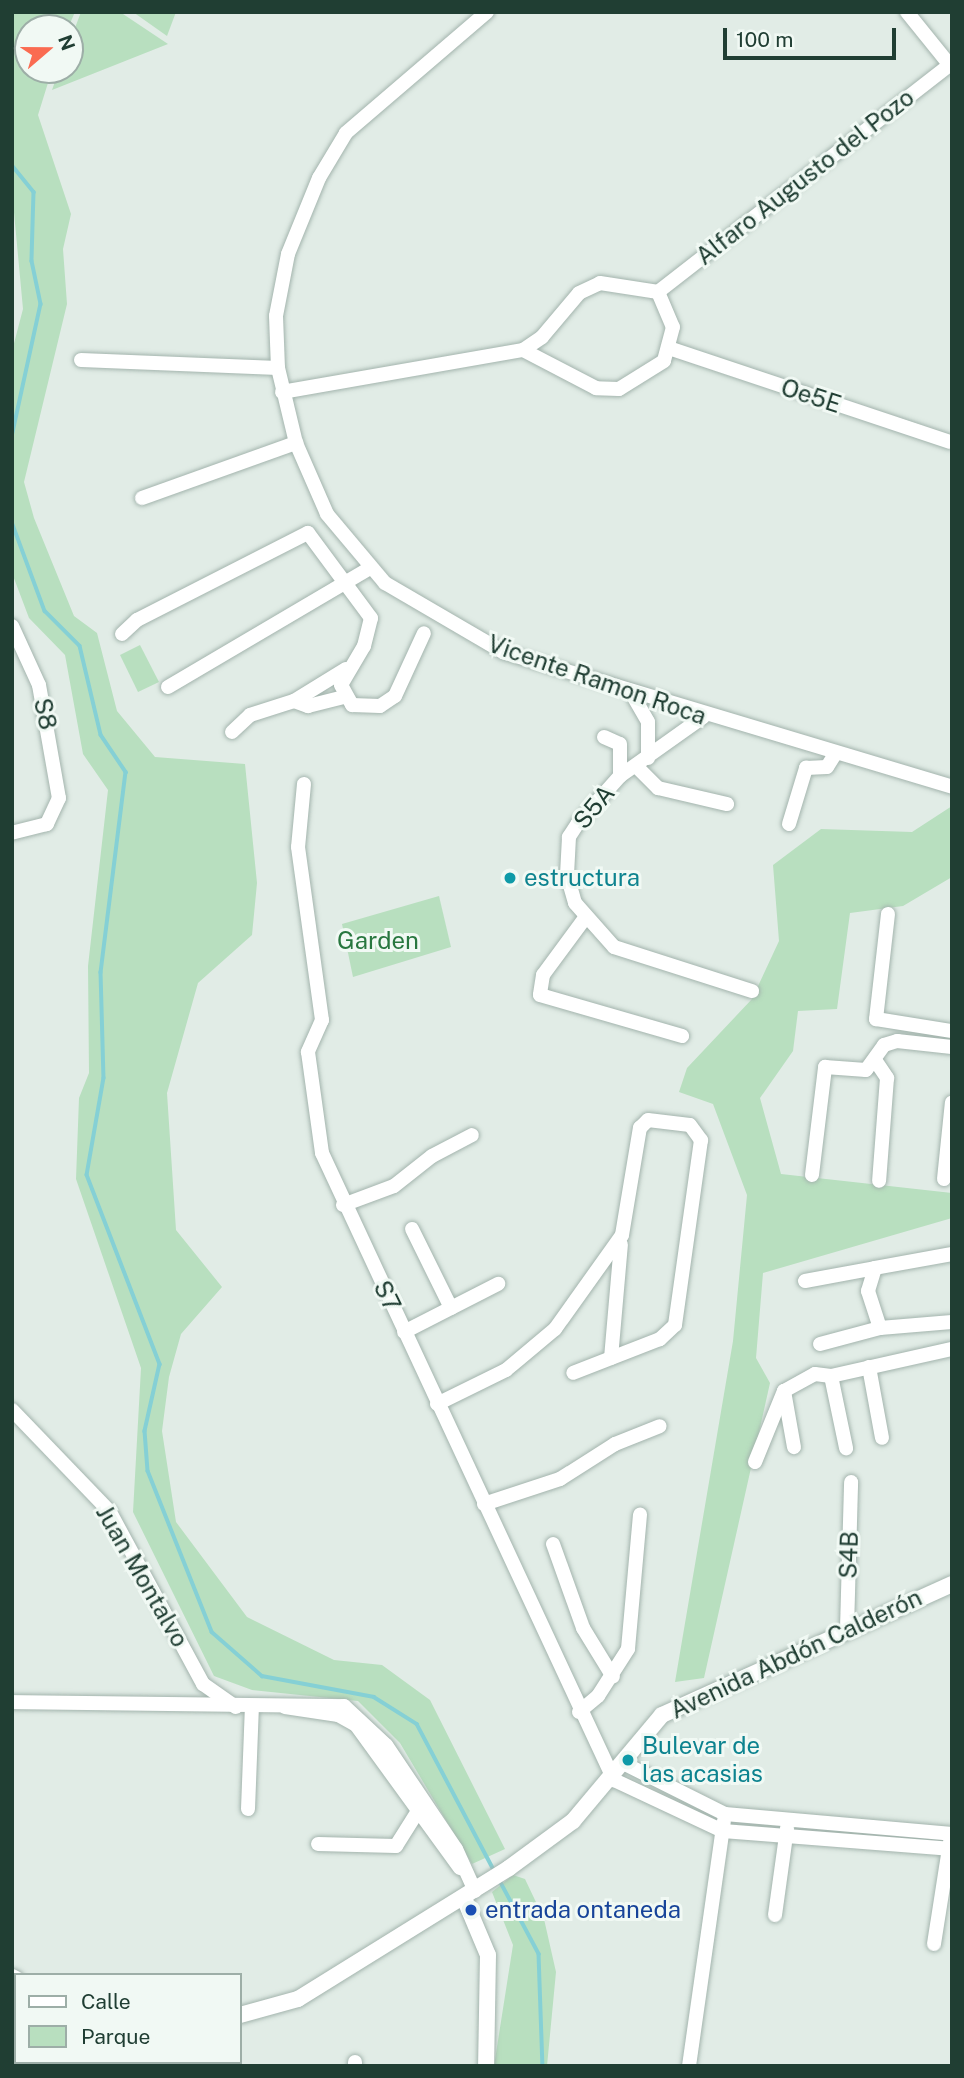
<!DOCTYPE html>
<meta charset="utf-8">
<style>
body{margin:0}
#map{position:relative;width:964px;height:2078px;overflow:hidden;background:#e1ece6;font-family:"Public Sans",sans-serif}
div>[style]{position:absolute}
.green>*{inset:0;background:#b8dfbf}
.stream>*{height:3.5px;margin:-1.75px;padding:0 1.75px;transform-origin:1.75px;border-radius:1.75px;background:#85d0d5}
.roads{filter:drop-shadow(0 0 2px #a3b4ad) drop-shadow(0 0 2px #a3b4ad)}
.minor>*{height:14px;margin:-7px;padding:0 7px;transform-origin:7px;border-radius:7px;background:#fff}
.tertiary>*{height:16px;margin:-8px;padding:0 8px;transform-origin:8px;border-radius:8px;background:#fff}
.dots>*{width:19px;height:19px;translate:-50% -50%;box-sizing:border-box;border:4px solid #f1f9f4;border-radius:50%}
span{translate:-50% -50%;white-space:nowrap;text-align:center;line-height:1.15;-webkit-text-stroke:6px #f1f9f4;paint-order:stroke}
.street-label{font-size:24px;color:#203e33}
.culture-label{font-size:24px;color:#0d838f}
.left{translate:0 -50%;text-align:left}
.park-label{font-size:24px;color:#28773f}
.transit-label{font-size:24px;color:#164399}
.frame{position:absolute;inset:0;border:14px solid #203e33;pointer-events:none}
.legend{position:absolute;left:14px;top:1973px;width:228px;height:91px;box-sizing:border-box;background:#f1f9f4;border:2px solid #9daea7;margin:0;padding:9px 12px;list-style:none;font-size:21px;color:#203e33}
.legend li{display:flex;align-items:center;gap:14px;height:35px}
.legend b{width:35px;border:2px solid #9daea7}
.north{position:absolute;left:14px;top:14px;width:70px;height:70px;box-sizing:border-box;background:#f1f9f4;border:2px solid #9daea7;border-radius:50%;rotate:70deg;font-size:19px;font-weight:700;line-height:28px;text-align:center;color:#203e33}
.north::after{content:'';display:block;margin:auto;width:24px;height:32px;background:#fa6b51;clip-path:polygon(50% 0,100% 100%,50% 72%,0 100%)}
.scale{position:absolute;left:723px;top:28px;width:173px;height:32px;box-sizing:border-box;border:4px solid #203e33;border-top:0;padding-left:9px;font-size:21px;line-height:24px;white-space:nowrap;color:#203e33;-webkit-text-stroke:5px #f1f9f4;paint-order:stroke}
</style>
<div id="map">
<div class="green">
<div style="clip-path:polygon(12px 12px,75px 12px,68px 28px,28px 28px,28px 70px,52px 70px,38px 115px,71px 214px,63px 249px,67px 304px,24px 482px,34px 518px,74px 616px,97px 633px,117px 711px,155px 757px,245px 764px,257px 883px,252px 935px,198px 983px,167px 1093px,176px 1230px,222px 1287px,181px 1334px,169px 1377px,162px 1431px,176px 1522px,247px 1617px,334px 1660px,382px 1665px,430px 1700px,505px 1849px,472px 1864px,400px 1743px,358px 1701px,252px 1690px,214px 1676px,133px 1512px,141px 1368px,76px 1179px,79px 1098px,89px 1073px,88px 966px,108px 790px,83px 754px,65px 655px,29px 618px,12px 573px,12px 351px,23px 309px,12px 191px)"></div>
<div style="clip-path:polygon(81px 12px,120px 12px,168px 44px,52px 90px,59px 70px,70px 70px,70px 41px)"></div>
<div style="clip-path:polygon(133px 12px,176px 12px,167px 36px)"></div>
<div style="clip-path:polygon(140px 645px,159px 682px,138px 692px,120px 655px)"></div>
<div style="clip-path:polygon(952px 806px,952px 877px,903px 906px,850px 913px,837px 1009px,798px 1011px,793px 1051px,760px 1098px,781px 1174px,952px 1193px,952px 1218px,763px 1273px,756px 1358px,770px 1383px,704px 1678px,675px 1682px,733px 1341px,747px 1195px,713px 1104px,679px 1092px,687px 1068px,752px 999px,779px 941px,773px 865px,821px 829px,912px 832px)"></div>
<div style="clip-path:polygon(439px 896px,451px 947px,353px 977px,342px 924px)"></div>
<div style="clip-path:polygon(513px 1875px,525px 1879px,544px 1919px,556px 1972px,547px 2066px,494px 2066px,513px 1945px,492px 1892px)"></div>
<div style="clip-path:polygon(12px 2004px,16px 2062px,98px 2066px,12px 2066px)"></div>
</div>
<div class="stream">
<div style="left:12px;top:165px;width:35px;rotate:51deg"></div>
<div style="left:34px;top:192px;width:69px;rotate:91.7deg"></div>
<div style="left:32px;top:261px;width:44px;rotate:78.2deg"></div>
<div style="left:41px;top:304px;width:136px;rotate:102.3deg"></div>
<div style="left:12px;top:522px;width:95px;rotate:69.7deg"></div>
<div style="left:45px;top:611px;width:49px;rotate:45deg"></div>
<div style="left:80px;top:646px;width:91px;rotate:76.7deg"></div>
<div style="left:101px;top:735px;width:45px;rotate:56deg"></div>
<div style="left:126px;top:772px;width:202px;rotate:97.1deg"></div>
<div style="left:101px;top:972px;width:106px;rotate:88.4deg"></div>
<div style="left:104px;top:1078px;width:98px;rotate:99.9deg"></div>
<div style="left:87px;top:1175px;width:203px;rotate:68.9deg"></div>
<div style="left:160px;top:1364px;width:69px;rotate:102.6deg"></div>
<div style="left:145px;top:1431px;width:40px;rotate:85.7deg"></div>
<div style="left:148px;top:1471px;width:173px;rotate:68.3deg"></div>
<div style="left:212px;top:1632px;width:67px;rotate:41.3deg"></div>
<div style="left:262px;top:1676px;width:114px;rotate:10.6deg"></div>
<div style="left:374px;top:1697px;width:51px;rotate:32.1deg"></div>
<div style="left:417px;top:1724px;width:167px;rotate:62.2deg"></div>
<div style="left:499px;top:1879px;width:85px;rotate:61.9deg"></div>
<div style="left:539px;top:1954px;width:112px;rotate:88deg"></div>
</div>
<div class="roads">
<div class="minor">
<div style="left:487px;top:12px;width:186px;rotate:139.4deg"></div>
<div style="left:346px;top:133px;width:52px;rotate:121deg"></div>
<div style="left:319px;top:178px;width:82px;rotate:112.2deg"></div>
<div style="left:288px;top:254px;width:63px;rotate:101deg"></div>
<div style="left:276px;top:316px;width:52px;rotate:87.8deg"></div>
<div style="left:278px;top:368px;width:77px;rotate:76.5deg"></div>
<div style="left:296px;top:443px;width:77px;rotate:66.4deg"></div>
<div style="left:327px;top:514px;width:90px;rotate:50deg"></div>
<div style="left:385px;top:583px;width:137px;rotate:30.3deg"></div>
<div style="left:503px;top:652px;width:469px;rotate:16.7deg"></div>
<div style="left:907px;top:12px;width:67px;rotate:51.1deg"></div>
<div style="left:658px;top:292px;width:373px;rotate:-37.9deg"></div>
<div style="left:672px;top:349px;width:293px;rotate:18.5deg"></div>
<div style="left:81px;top:360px;width:197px;rotate:2.3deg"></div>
<div style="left:282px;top:392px;width:245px;rotate:-9.9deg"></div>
<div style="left:523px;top:350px;width:23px;rotate:-34deg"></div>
<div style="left:542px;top:337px;width:57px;rotate:-49.9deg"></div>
<div style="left:579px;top:293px;width:23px;rotate:-25deg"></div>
<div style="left:600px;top:283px;width:59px;rotate:8.8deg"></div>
<div style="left:658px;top:292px;width:38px;rotate:67deg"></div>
<div style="left:673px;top:327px;width:35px;rotate:105deg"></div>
<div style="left:664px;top:361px;width:53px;rotate:148.1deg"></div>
<div style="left:619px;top:389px;width:23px;rotate:-178deg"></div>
<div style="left:596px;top:388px;width:82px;rotate:-152.5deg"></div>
<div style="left:142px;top:498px;width:164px;rotate:-19.7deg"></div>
<div style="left:12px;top:626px;width:65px;rotate:65.4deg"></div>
<div style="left:39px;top:685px;width:115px;rotate:80deg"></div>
<div style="left:59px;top:798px;width:29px;rotate:115deg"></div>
<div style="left:47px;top:824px;width:36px;rotate:166deg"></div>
<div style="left:122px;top:634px;width:21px;rotate:-43deg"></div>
<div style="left:137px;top:620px;width:192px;rotate:-27deg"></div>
<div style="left:308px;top:533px;width:106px;rotate:53.5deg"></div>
<div style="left:371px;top:618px;width:29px;rotate:104deg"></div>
<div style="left:364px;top:646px;width:45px;rotate:120.5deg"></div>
<div style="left:341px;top:685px;width:23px;rotate:61deg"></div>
<div style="left:352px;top:705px;width:28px;rotate:2deg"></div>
<div style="left:380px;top:706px;width:18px;rotate:-34deg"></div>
<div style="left:395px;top:696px;width:69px;rotate:-65.3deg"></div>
<div style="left:168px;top:687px;width:234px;rotate:-30.5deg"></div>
<div style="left:632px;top:694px;width:32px;rotate:60deg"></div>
<div style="left:648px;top:722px;width:36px;rotate:90deg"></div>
<div style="left:294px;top:701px;width:15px;rotate:20deg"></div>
<div style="left:308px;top:706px;width:38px;rotate:-14deg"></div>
<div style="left:703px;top:717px;width:102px;rotate:144.6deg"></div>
<div style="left:620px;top:776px;width:63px;rotate:131.8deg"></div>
<div style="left:578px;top:823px;width:17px;rotate:123deg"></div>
<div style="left:569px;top:837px;width:38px;rotate:93deg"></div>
<div style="left:567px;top:875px;width:29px;rotate:74deg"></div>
<div style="left:575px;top:903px;width:59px;rotate:48.4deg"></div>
<div style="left:614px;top:947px;width:145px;rotate:17.7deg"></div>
<div style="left:232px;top:732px;width:25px;rotate:-43deg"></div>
<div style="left:250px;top:715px;width:46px;rotate:-17.7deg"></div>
<div style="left:294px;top:701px;width:61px;rotate:-31.6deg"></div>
<div style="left:604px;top:737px;width:17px;rotate:24deg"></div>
<div style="left:620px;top:744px;width:32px;rotate:90deg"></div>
<div style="left:637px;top:767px;width:30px;rotate:45deg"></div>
<div style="left:658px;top:788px;width:71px;rotate:13.1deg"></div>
<div style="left:304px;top:784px;width:63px;rotate:95.4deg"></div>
<div style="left:298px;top:847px;width:175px;rotate:82.1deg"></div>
<div style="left:322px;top:1020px;width:35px;rotate:114deg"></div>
<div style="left:308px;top:1052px;width:102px;rotate:82.1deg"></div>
<div style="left:322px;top:1153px;width:692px;rotate:65.03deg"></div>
<div style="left:614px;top:1780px;width:120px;rotate:25.1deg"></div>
<div style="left:723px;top:1831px;width:230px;rotate:4.5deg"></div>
<div style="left:789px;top:824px;width:59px;rotate:-73.1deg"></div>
<div style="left:806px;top:768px;width:21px;rotate:-3deg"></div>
<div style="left:827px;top:767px;width:15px;rotate:-58deg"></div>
<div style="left:888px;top:914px;width:106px;rotate:96.5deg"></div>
<div style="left:876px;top:1019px;width:77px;rotate:9deg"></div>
<div style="left:585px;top:918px;width:71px;rotate:126.4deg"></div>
<div style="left:543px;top:975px;width:20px;rotate:99deg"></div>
<div style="left:540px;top:995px;width:148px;rotate:16.1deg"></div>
<div style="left:875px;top:1060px;width:22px;rotate:56deg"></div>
<div style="left:887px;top:1078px;width:103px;rotate:94.4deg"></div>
<div style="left:812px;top:1175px;width:109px;rotate:-83.1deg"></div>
<div style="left:825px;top:1067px;width:41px;rotate:4.2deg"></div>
<div style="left:866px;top:1070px;width:31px;rotate:-54deg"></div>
<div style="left:884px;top:1045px;width:14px;rotate:-17deg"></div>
<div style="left:897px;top:1041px;width:55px;rotate:6.2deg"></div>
<div style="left:944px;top:1179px;width:77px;rotate:-84.1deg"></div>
<div style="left:343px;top:1205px;width:54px;rotate:-20.4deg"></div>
<div style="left:394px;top:1186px;width:48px;rotate:-38.3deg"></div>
<div style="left:432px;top:1156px;width:45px;rotate:-27.7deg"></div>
<div style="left:412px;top:1229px;width:88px;rotate:63.7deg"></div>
<div style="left:952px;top:1254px;width:78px;rotate:169.7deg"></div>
<div style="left:875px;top:1268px;width:24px;rotate:107deg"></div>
<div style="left:868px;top:1291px;width:39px;rotate:72deg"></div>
<div style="left:880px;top:1328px;width:72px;rotate:-4.8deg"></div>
<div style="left:805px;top:1281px;width:71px;rotate:-10.5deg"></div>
<div style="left:404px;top:1332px;width:106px;rotate:-27.1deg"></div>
<div style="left:820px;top:1344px;width:62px;rotate:-14.9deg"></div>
<div style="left:611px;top:1358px;width:114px;rotate:-85deg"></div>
<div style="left:869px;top:1367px;width:72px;rotate:79.6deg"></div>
<div style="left:831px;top:1376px;width:124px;rotate:-12.6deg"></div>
<div style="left:784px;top:1391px;width:57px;rotate:79.9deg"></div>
<div style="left:437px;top:1404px;width:77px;rotate:-26.2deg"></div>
<div style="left:506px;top:1370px;width:64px;rotate:-39.9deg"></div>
<div style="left:555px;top:1329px;width:115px;rotate:-54.5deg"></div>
<div style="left:622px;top:1235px;width:109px;rotate:-80.5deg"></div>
<div style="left:640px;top:1128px;width:11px;rotate:-45deg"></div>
<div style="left:648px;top:1120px;width:42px;rotate:6.8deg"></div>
<div style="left:690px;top:1125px;width:19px;rotate:54deg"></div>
<div style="left:701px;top:1140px;width:187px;rotate:98deg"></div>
<div style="left:675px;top:1325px;width:21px;rotate:137deg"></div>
<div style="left:660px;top:1339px;width:93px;rotate:158.7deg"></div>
<div style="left:12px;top:1410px;width:141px;rotate:46.1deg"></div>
<div style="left:110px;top:1512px;width:196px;rotate:61.6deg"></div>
<div style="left:203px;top:1684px;width:40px;rotate:34.9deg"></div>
<div style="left:755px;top:1462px;width:77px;rotate:-67.8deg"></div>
<div style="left:784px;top:1391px;width:35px;rotate:-29deg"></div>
<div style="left:815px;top:1374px;width:16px;rotate:7deg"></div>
<div style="left:831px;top:1376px;width:74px;rotate:78.2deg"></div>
<div style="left:484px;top:1504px;width:80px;rotate:-18.2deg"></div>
<div style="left:560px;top:1479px;width:65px;rotate:-32.5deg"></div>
<div style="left:615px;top:1444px;width:48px;rotate:-21.8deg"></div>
<div style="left:553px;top:1544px;width:89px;rotate:70.3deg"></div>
<div style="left:583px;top:1628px;width:57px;rotate:58.5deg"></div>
<div style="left:847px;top:1629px;width:147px;rotate:-88.4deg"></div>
<div style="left:12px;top:1702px;width:332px;rotate:0.7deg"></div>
<div style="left:344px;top:1706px;width:57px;rotate:42.9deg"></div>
<div style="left:386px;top:1745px;width:125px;rotate:56.1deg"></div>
<div style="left:456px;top:1849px;width:46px;rotate:65.7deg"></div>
<div style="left:285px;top:1707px;width:54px;rotate:8.6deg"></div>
<div style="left:338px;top:1715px;width:21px;rotate:29deg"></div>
<div style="left:356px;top:1725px;width:177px;rotate:54deg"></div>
<div style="left:579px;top:1712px;width:25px;rotate:-40deg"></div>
<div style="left:598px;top:1696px;width:56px;rotate:-57.4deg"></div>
<div style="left:628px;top:1649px;width:135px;rotate:-84.9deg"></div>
<div style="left:623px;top:1763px;width:114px;rotate:26.6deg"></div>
<div style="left:725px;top:1814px;width:228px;rotate:5deg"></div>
<div style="left:248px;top:1809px;width:102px;rotate:-87.8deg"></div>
<div style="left:318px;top:1844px;width:78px;rotate:1.5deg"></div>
<div style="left:396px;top:1846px;width:41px;rotate:-57.8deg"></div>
<div style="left:775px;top:1915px;width:88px;rotate:-82.1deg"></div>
<div style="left:934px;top:1944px;width:103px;rotate:-81.1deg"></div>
<div style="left:355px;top:2062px;width:4px;rotate:90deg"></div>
<div style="left:689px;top:2066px;width:247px;rotate:-81.9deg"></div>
</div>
<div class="tertiary">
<div style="left:464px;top:1898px;width:62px;rotate:67.2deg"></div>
<div style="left:488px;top:1955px;width:111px;rotate:91deg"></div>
<div style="left:12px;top:1977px;width:4px;rotate:27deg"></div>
<div style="left:240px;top:2015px;width:60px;rotate:-15.4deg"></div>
<div style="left:298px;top:1999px;width:248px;rotate:-31.8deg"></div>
<div style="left:509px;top:1868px;width:79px;rotate:-36.3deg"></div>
<div style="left:573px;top:1821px;width:138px;rotate:-50deg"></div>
<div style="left:662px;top:1715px;width:318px;rotate:-24.3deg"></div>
</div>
</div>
<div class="dots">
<div style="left:510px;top:878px;background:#0f9aa8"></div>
<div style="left:628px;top:1760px;background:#0f9aa8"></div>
<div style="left:471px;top:1910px;background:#1a4fb4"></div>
</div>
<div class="street-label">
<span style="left:805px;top:177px;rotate:-38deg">Alfaro Augusto del Pozo</span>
<span style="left:811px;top:396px;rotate:18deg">Oe5E</span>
<span style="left:597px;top:680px;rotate:19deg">Vicente Ramon Roca</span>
<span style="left:45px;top:714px;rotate:78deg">S8</span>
<span style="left:594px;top:807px;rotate:-50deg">S5A</span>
<span style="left:387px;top:1296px;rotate:64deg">S7</span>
<span style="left:849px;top:1555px;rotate:-88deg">S4B</span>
<span style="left:142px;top:1576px;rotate:60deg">Juan Montalvo</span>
<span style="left:796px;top:1654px;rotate:-25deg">Avenida Abdón Calderón</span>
</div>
<div class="culture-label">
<span class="left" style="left:524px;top:878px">estructura</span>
<span class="left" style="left:642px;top:1760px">Bulevar de<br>las acasias</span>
</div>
<div class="park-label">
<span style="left:378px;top:941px">Garden</span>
</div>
<div class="transit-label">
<span class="left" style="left:485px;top:1910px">entrada ontaneda</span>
</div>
<div class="frame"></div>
<ul class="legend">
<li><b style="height:9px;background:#fff"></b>Calle</li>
<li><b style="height:19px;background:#b8dfbf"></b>Parque</li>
</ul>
<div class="north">N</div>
<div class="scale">100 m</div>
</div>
